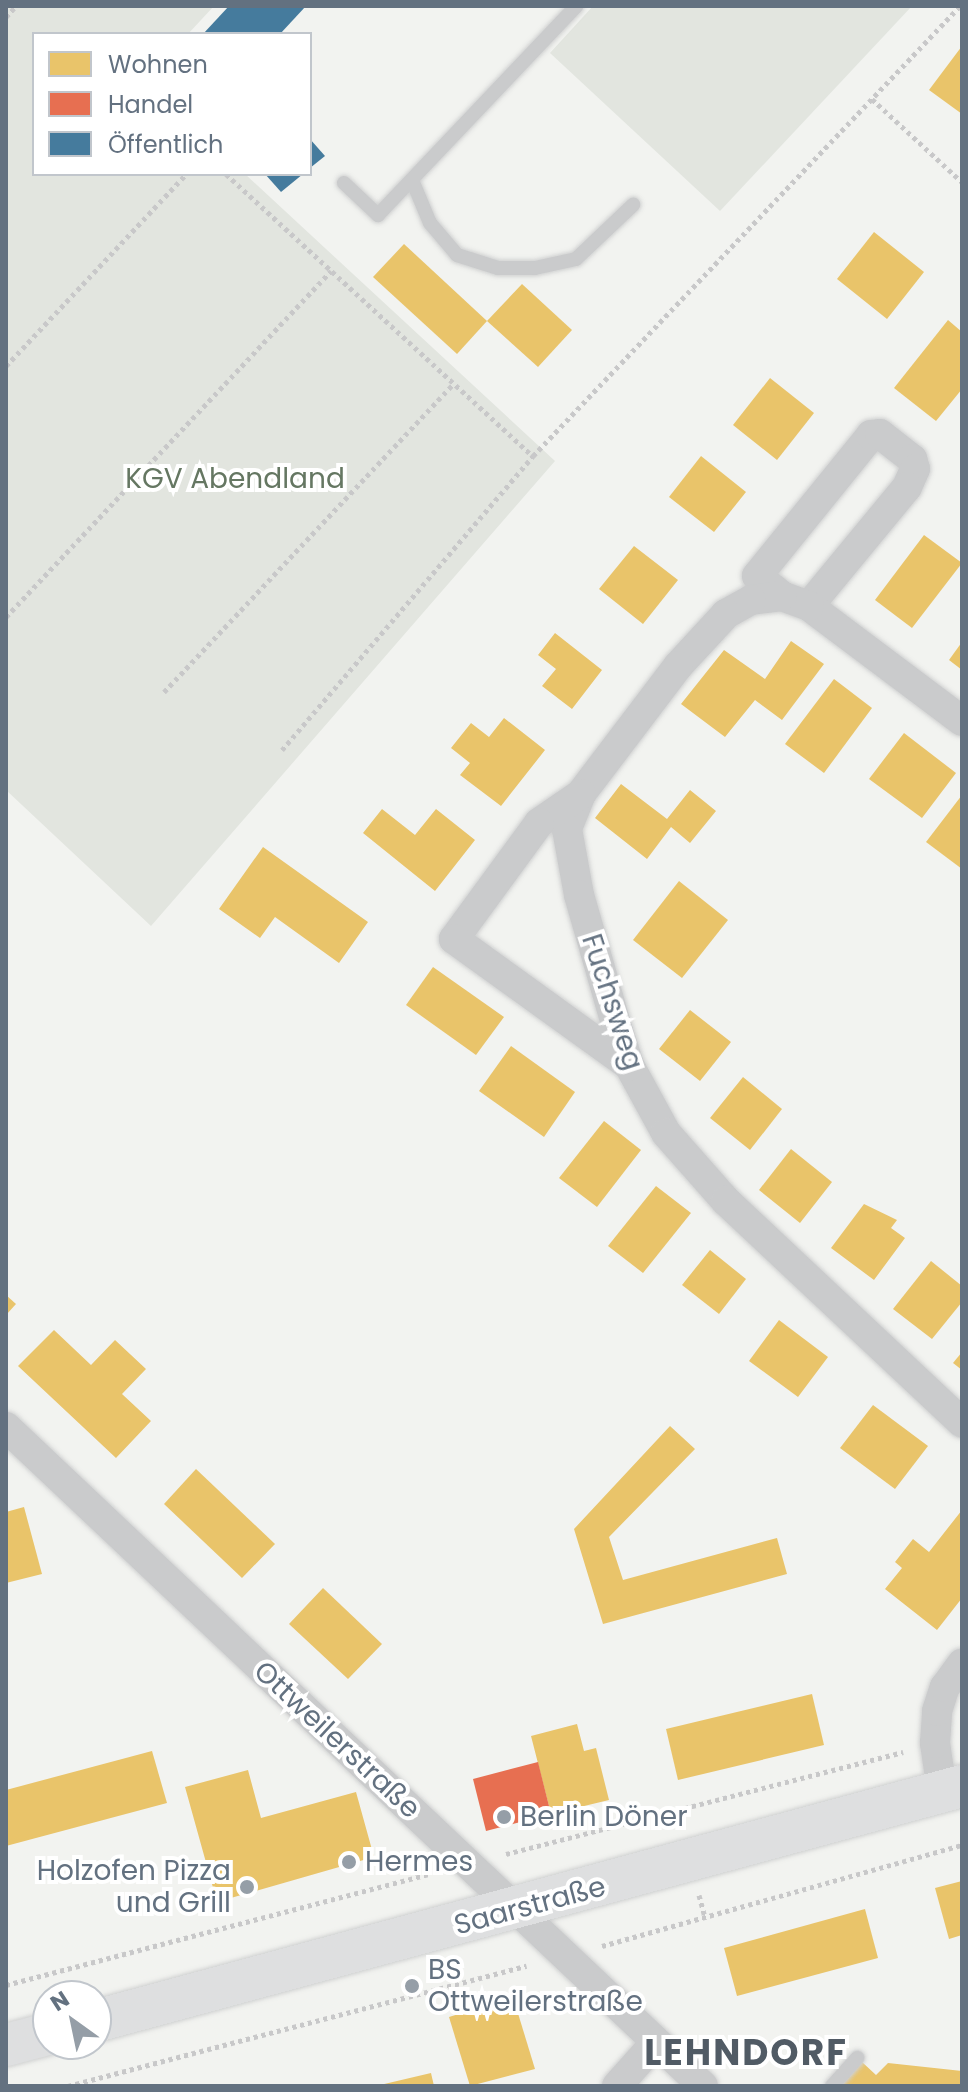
<!DOCTYPE html>
<meta charset="utf-8">
<style>
body{margin:0}
#map{position:relative;width:968px;height:2092px;overflow:hidden;background:#f2f3f0;font-family:Poppins,sans-serif}
div>[style]{position:absolute}
.green>*{inset:0;background:#e2e5df}
.homes>*{inset:0;background:#e9c46a}
.shops>*{inset:0;background:#e76f51}
.public>*{inset:0;background:#457b9d}
.path>*{height:5px;margin-top:-2.5px;transform-origin:0;background:repeating-linear-gradient(90deg,#c8c8c9 0 4px,transparent 0 8px)}
.roads{filter:drop-shadow(0 0 2px #d0d1d1) drop-shadow(0 0 2px #d0d1d1)}
.lane>*{height:14px;margin:-7px;padding:0 7px;transform-origin:7px;border-radius:7px;background:#cacbcc}
.street>*{height:30px;margin:-15px;padding:0 15px;transform-origin:15px;border-radius:15px;background:#cacbcc}
.secondary>*{height:42px;margin:-21px;padding:0 21px;transform-origin:21px;border-radius:21px;background:#dedfe0}
.dots>*{width:22px;height:22px;translate:-50% -50%;box-sizing:border-box;border:4px solid #fff;border-radius:50%}
span{translate:-50% -50%;white-space:nowrap;text-align:center;line-height:1.15;-webkit-text-stroke:8px #fff;paint-order:stroke}
.park-label{font-size:28px;color:#657762}
.street-label{font-size:28px;color:#637180}
.poi-label{font-size:28px;color:#637180}
.left{translate:0 -50%;text-align:left}
.right{translate:-100% -50%;text-align:right}
.district-label{font-size:36px;color:#515b65;font-weight:700;letter-spacing:2px}
.frame{position:absolute;inset:0;border:8px solid #637180;pointer-events:none}
.legend{position:absolute;left:32px;top:32px;width:280px;height:144px;box-sizing:border-box;background:#fff;border:2px solid #c1c6cc;margin:0;padding:10px 14px;list-style:none;font-size:24px;color:#637180}
.legend li{display:flex;align-items:center;gap:16px;height:40px}
.legend b{width:40px;border:2px solid #c1c6cc}
.north{position:absolute;left:32px;top:1980px;width:80px;height:80px;box-sizing:border-box;background:#fff;border:2px solid #c1c6cc;border-radius:50%;rotate:327deg;font-size:22px;font-weight:700;line-height:32px;text-align:center;color:#637180}
.north::after{content:'';display:block;margin:auto;width:28px;height:36px;background:#959ea7;clip-path:polygon(50% 0,100% 100%,50% 72%,0 100%)}
</style>
<div id="map">
<div class="green">
<div style="clip-path:polygon(6px 6px,214px 6px,188px 34px,34px 34px,34px 174px,245px 174px,555px 461px,151px 926px,6px 790px)"></div>
<div style="clip-path:polygon(593px 6px,912px 6px,720px 211px,550px 53px)"></div>
</div>
<div class="homes">
<div style="clip-path:polygon(962px 46px,962px 114px,929px 90px)"></div>
<div style="clip-path:polygon(874px 232px,924px 272px,887px 319px,837px 279px)"></div>
<div style="clip-path:polygon(404px 244px,487px 321px,457px 354px,373px 277px)"></div>
<div style="clip-path:polygon(522px 284px,572px 330px,538px 367px,487px 321px)"></div>
<div style="clip-path:polygon(948px 320px,962px 332px,962px 389px,936px 421px,894px 388px)"></div>
<div style="clip-path:polygon(770px 378px,814px 413px,777px 460px,733px 425px)"></div>
<div style="clip-path:polygon(701px 456px,746px 492px,714px 532px,669px 497px)"></div>
<div style="clip-path:polygon(924px 535px,962px 563px,912px 628px,875px 600px)"></div>
<div style="clip-path:polygon(634px 546px,678px 580px,643px 624px,599px 589px)"></div>
<div style="clip-path:polygon(555px 633px,602px 670px,572px 709px,542px 686px,556px 669px,538px 655px)"></div>
<div style="clip-path:polygon(791px 641px,824px 664px,782px 720px,755px 700px,725px 737px,681px 704px,724px 650px,765px 679px)"></div>
<div style="clip-path:polygon(962px 642px,962px 670px,949px 660px)"></div>
<div style="clip-path:polygon(834px 679px,872px 708px,824px 773px,785px 744px)"></div>
<div style="clip-path:polygon(504px 718px,545px 750px,501px 806px,460px 775px,470px 763px,451px 748px,471px 723px,489px 737px)"></div>
<div style="clip-path:polygon(904px 733px,956px 773px,922px 818px,869px 779px)"></div>
<div style="clip-path:polygon(621px 784px,667px 819px,690px 790px,716px 811px,690px 843px,671px 827px,647px 859px,595px 818px)"></div>
<div style="clip-path:polygon(962px 795px,962px 869px,926px 842px)"></div>
<div style="clip-path:polygon(382px 809px,415px 835px,436px 809px,475px 840px,435px 891px,363px 833px)"></div>
<div style="clip-path:polygon(263px 847px,368px 922px,339px 963px,275px 917px,260px 938px,219px 909px)"></div>
<div style="clip-path:polygon(679px 881px,728px 920px,682px 978px,633px 940px)"></div>
<div style="clip-path:polygon(433px 967px,504px 1017px,476px 1055px,406px 1005px)"></div>
<div style="clip-path:polygon(690px 1010px,731px 1042px,700px 1081px,659px 1049px)"></div>
<div style="clip-path:polygon(511px 1046px,575px 1092px,544px 1137px,479px 1091px)"></div>
<div style="clip-path:polygon(743px 1077px,782px 1109px,750px 1150px,710px 1118px)"></div>
<div style="clip-path:polygon(604px 1121px,641px 1150px,597px 1207px,559px 1178px)"></div>
<div style="clip-path:polygon(791px 1149px,832px 1182px,800px 1223px,759px 1190px)"></div>
<div style="clip-path:polygon(656px 1186px,691px 1213px,643px 1273px,608px 1246px)"></div>
<div style="clip-path:polygon(864px 1204px,897px 1220px,891px 1228px,905px 1238px,874px 1280px,831px 1248px)"></div>
<div style="clip-path:polygon(710px 1250px,746px 1279px,719px 1314px,682px 1285px)"></div>
<div style="clip-path:polygon(931px 1261px,962px 1286px,962px 1302px,932px 1339px,893px 1309px)"></div>
<div style="clip-path:polygon(6px 1295px,16px 1304px,6px 1315px)"></div>
<div style="clip-path:polygon(779px 1320px,828px 1357px,798px 1397px,749px 1361px)"></div>
<div style="clip-path:polygon(54px 1330px,91px 1365px,115px 1340px,146px 1369px,122px 1394px,151px 1421px,116px 1458px,18px 1366px)"></div>
<div style="clip-path:polygon(962px 1352px,962px 1370px,953px 1363px)"></div>
<div style="clip-path:polygon(873px 1405px,928px 1446px,895px 1489px,840px 1448px)"></div>
<div style="clip-path:polygon(670px 1426px,695px 1449px,609px 1537px,623px 1580px,777px 1538px,787px 1574px,603px 1624px,574px 1529px)"></div>
<div style="clip-path:polygon(196px 1469px,275px 1544px,242px 1578px,164px 1504px)"></div>
<div style="clip-path:polygon(24px 1507px,42px 1574px,6px 1583px,6px 1512px)"></div>
<div style="clip-path:polygon(962px 1510px,962px 1598px,937px 1630px,885px 1589px,902px 1568px,895px 1562px,913px 1539px,929px 1552px)"></div>
<div style="clip-path:polygon(323px 1588px,382px 1644px,348px 1679px,289px 1624px)"></div>
<div style="clip-path:polygon(812px 1694px,824px 1745px,678px 1780px,666px 1729px)"></div>
<div style="clip-path:polygon(577px 1724px,584px 1751px,596px 1748px,609px 1800px,551px 1814px,531px 1736px)"></div>
<div style="clip-path:polygon(152px 1751px,167px 1803px,6px 1846px,6px 1790px)"></div>
<div style="clip-path:polygon(248px 1770px,261px 1818px,356px 1792px,374px 1857px,217px 1902px,185px 1787px)"></div>
<div style="clip-path:polygon(962px 1881px,962px 1935px,949px 1939px,935px 1888px)"></div>
<div style="clip-path:polygon(865px 1909px,878px 1958px,737px 1996px,724px 1948px)"></div>
<div style="clip-path:polygon(513px 1997px,535px 2069px,470px 2086px,449px 2017px)"></div>
<div style="clip-path:polygon(862px 2062px,876px 2075px,888px 2063px,962px 2071px,962px 2086px,840px 2086px)"></div>
<div style="clip-path:polygon(431px 2073px,434px 2086px,380px 2086px,380px 2085px)"></div>
</div>
<div class="shops">
<div style="clip-path:polygon(538px 1762px,551px 1814px,486px 1831px,473px 1779px)"></div>
</div>
<div class="public">
<div style="clip-path:polygon(229px 6px,306px 6px,280px 34px,203px 34px)"></div>
<div style="clip-path:polygon(310px 139px,325px 156px,310px 168px)"></div>
<div style="clip-path:polygon(265px 174px,303px 174px,281px 192px)"></div>
</div>
<div class="path">
<div style="left:6px;top:17px;width:15px;rotate:-48deg"></div>
<div style="left:872px;top:99px;width:122px;rotate:42.7deg"></div>
<div style="left:226px;top:174px;width:417px;rotate:42.6deg"></div>
<div style="left:533px;top:456px;width:620px;rotate:-46.5deg"></div>
<div style="left:6px;top:366px;width:263px;rotate:-46.8deg"></div>
<div style="left:6px;top:617px;width:475px;rotate:-46.8deg"></div>
<div style="left:164px;top:692px;width:421px;rotate:-46.8deg"></div>
<div style="left:282px;top:750px;width:387px;rotate:-49.5deg"></div>
<div style="left:506px;top:1854px;width:410px;rotate:-14.4deg"></div>
<div style="left:699px;top:1895px;width:23px;rotate:75deg"></div>
<div style="left:602px;top:1946px;width:374px;rotate:-15.7deg"></div>
<div style="left:6px;top:1985px;width:438px;rotate:-14.7deg"></div>
<div style="left:68px;top:2086px;width:474px;rotate:-14.7deg"></div>
</div>
<div class="roads">
<div class="lane">
<div style="left:412px;top:180px;width:47px;rotate:67.3deg"></div>
<div style="left:430px;top:223px;width:42px;rotate:49.8deg"></div>
<div style="left:457px;top:255px;width:43px;rotate:17.6deg"></div>
<div style="left:498px;top:268px;width:37px"></div>
<div style="left:535px;top:268px;width:42px;rotate:-12.4deg"></div>
<div style="left:576px;top:259px;width:79px;rotate:-43.5deg"></div>
<div style="left:344px;top:183px;width:47px;rotate:43.3deg"></div>
<div style="left:378px;top:215px;width:288px;rotate:-46.5deg"></div>
<div style="left:832px;top:2086px;width:38px;rotate:-48deg"></div>
</div>
<div class="street">
<div style="left:782px;top:596px;width:32px;rotate:-141deg"></div>
<div style="left:757px;top:576px;width:181px;rotate:-51deg"></div>
<div style="left:871px;top:435px;width:9px;rotate:-6deg"></div>
<div style="left:880px;top:434px;width:41px;rotate:38deg"></div>
<div style="left:912px;top:459px;width:10px;rotate:73deg"></div>
<div style="left:915px;top:469px;width:20px;rotate:114deg"></div>
<div style="left:907px;top:487px;width:154px;rotate:129.5deg"></div>
<div style="left:962px;top:721px;width:191px;rotate:-143.1deg"></div>
<div style="left:809px;top:606px;width:29px;rotate:-160deg"></div>
<div style="left:782px;top:596px;width:31px;rotate:173deg"></div>
<div style="left:751px;top:600px;width:29px;rotate:151deg"></div>
<div style="left:726px;top:614px;width:71px;rotate:132.7deg"></div>
<div style="left:678px;top:666px;width:161px;rotate:127.2deg"></div>
<div style="left:581px;top:794px;width:38px;rotate:112deg"></div>
<div style="left:567px;top:829px;width:67px;rotate:79.7deg"></div>
<div style="left:579px;top:895px;width:141px;rotate:74deg"></div>
<div style="left:618px;top:1031px;width:36px;rotate:72deg"></div>
<div style="left:629px;top:1065px;width:77px;rotate:61.4deg"></div>
<div style="left:666px;top:1133px;width:91px;rotate:48.6deg"></div>
<div style="left:726px;top:1201px;width:324px;rotate:43.2deg"></div>
<div style="left:581px;top:794px;width:51px;rotate:145.4deg"></div>
<div style="left:539px;top:823px;width:144px;rotate:126.2deg"></div>
<div style="left:454px;top:939px;width:216px;rotate:35.8deg"></div>
<div style="left:6px;top:1427px;width:959px;rotate:43.39deg"></div>
<div style="left:942px;top:1791px;width:49px;rotate:-98.3deg"></div>
<div style="left:935px;top:1743px;width:32px;rotate:-86deg"></div>
<div style="left:937px;top:1711px;width:25px;rotate:-72deg"></div>
<div style="left:945px;top:1687px;width:29px;rotate:-54deg"></div>
<div style="left:617px;top:2086px;width:59px;rotate:-48.4deg"></div>
</div>
<div class="secondary">
<div style="left:96px;top:2021px;width:897px;rotate:-15.18deg"></div>
<div style="left:6px;top:2045px;width:43px;rotate:-14.7deg"></div>
</div>
</div>
<div class="dots">
<div style="left:504px;top:1817px;background:#959ea7"></div>
<div style="left:349px;top:1862px;background:#959ea7"></div>
<div style="left:247px;top:1887px;background:#959ea7"></div>
<div style="left:412px;top:1986px;background:#959ea7"></div>
</div>
<div class="park-label">
<span style="left:235px;top:479px">KGV Abendland</span>
</div>
<div class="street-label">
<span style="left:612px;top:1002px;rotate:72deg">Fuchsweg</span>
<span style="left:337px;top:1740px;rotate:43deg">Ottweilerstraße</span>
<span style="left:530px;top:1906px;rotate:-15deg">Saarstraße</span>
</div>
<div class="poi-label">
<span class="left" style="left:520px;top:1817px">Berlin Döner</span>
<span class="left" style="left:365px;top:1862px">Hermes</span>
<span class="right" style="left:231px;top:1887px">Holzofen Pizza<br>und Grill</span>
<span class="left" style="left:428px;top:1986px">BS<br>Ottweilerstraße</span>
</div>
<div class="district-label">
<span style="left:746px;top:2053px">LEHNDORF</span>
</div>
<div class="frame"></div>
<ul class="legend">
<li><b style="height:22px;background:#e9c46a"></b>Wohnen</li>
<li><b style="height:22px;background:#e76f51"></b>Handel</li>
<li><b style="height:22px;background:#457b9d"></b>Öffentlich</li>
</ul>
<div class="north">N</div>
</div>
